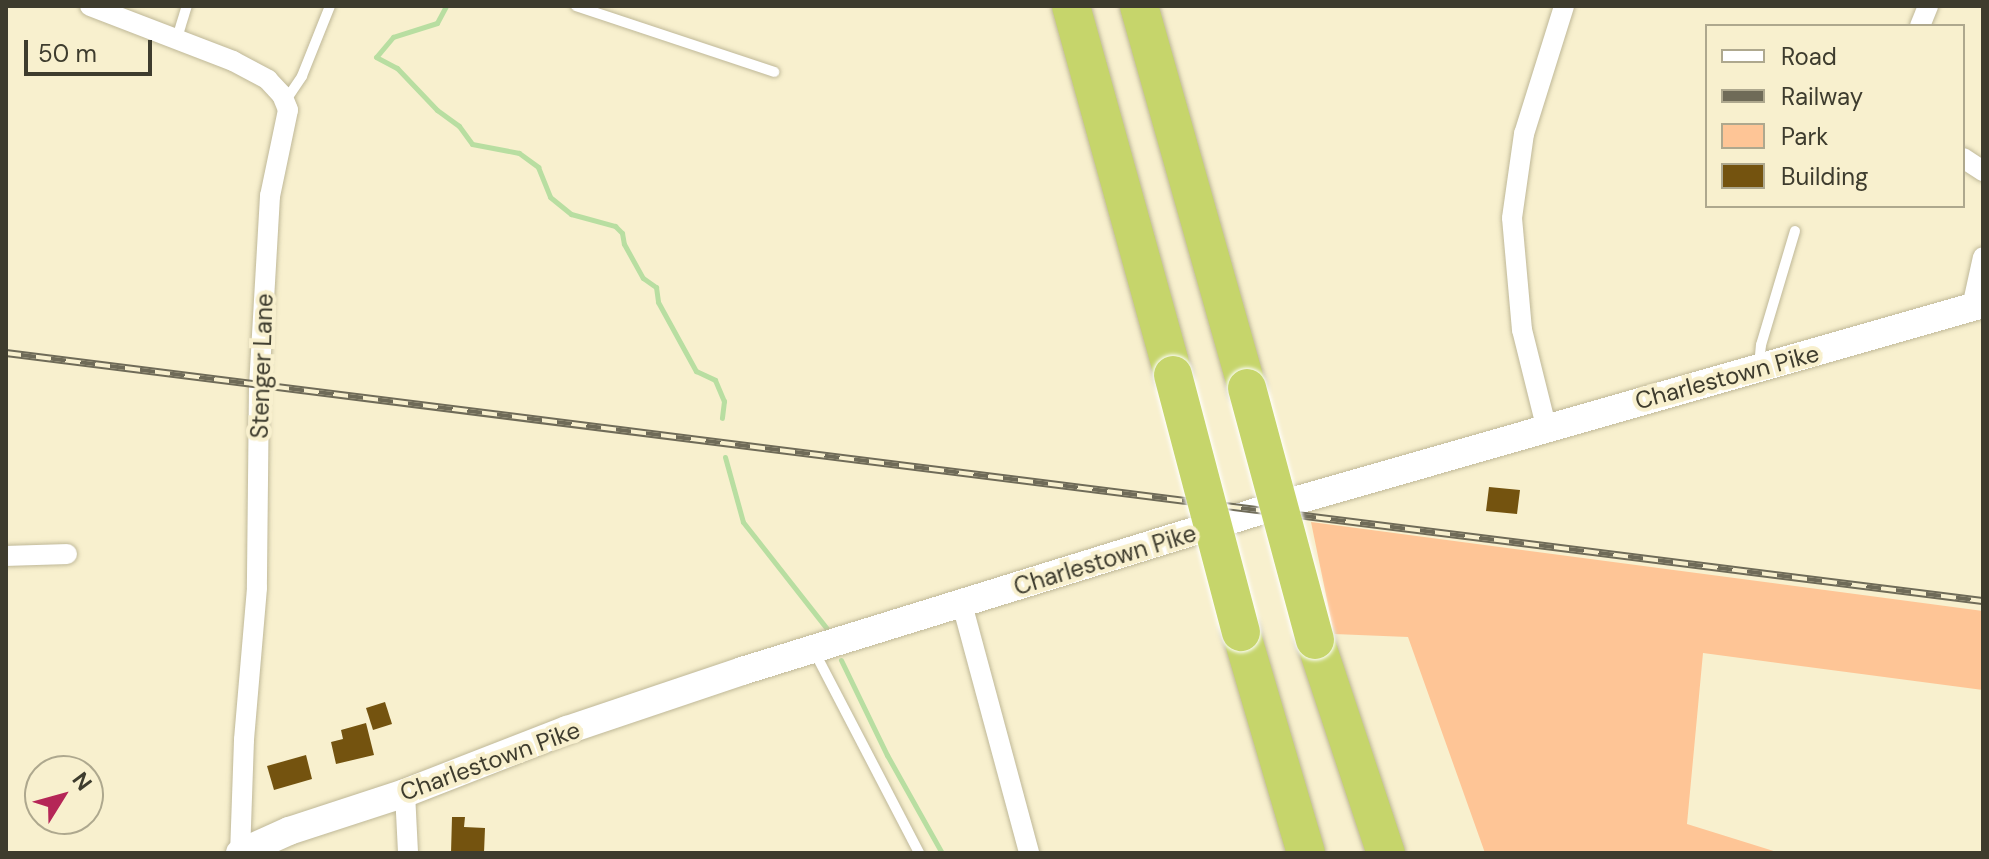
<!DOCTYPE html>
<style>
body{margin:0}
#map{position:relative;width:1989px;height:859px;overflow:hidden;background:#f8f0ce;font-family:"DM Sans",sans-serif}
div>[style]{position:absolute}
.green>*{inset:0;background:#fec596}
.stream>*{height:5px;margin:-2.5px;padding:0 2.5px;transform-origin:2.5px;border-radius:2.5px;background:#b8dea1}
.building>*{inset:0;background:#74530f}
.roads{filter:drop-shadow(0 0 2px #bfb898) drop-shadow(0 0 2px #bfb898)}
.lane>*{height:10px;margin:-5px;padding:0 5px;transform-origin:5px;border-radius:5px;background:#fff}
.street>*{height:20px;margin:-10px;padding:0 10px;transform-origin:10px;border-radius:10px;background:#fff}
.secondary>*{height:28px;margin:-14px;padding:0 14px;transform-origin:14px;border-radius:14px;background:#fff}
.highway>*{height:38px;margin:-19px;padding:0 19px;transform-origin:19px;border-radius:19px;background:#c6d56b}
.rail>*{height:8px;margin-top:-4px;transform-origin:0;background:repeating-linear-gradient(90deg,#f8f0ce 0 15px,#6f6b58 0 30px);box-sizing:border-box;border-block:2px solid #6f6b58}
.bridges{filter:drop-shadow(0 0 2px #fff) drop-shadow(0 0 2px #fff)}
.highway-bridge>*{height:38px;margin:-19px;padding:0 19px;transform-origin:19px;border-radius:19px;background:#c6d56b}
span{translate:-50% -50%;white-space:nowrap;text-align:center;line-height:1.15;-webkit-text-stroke:8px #f8f0ce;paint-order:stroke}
.street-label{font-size:24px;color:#3e3c2e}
.frame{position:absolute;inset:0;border:8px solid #3e3c2e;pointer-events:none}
.legend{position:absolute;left:1705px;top:24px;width:260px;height:184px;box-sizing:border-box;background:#f8f0ce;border:2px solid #aea88e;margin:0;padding:10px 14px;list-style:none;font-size:24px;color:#3e3c2e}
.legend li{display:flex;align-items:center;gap:16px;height:40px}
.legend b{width:40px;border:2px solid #aea88e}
.north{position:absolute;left:24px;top:755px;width:80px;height:80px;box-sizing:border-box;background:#f8f0ce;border:2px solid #aea88e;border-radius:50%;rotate:53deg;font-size:22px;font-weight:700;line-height:32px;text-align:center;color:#3e3c2e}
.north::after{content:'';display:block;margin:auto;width:28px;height:36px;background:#b52657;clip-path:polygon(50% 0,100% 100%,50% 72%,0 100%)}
.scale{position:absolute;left:24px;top:40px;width:128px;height:36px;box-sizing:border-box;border:4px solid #3e3c2e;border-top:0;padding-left:10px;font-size:24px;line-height:28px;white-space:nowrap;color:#3e3c2e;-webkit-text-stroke:6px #f8f0ce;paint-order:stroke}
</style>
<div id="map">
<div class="green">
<div style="clip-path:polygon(1311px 522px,1983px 611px,1983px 690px,1703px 653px,1687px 824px,1780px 853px,1485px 853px,1408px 637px,1334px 634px)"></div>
</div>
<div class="stream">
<div style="left:446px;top:6px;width:19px;rotate:118deg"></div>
<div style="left:437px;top:23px;width:46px;rotate:162.3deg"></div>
<div style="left:393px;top:37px;width:26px;rotate:130deg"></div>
<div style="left:376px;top:57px;width:24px;rotate:28deg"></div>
<div style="left:397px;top:68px;width:58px;rotate:46.4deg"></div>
<div style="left:437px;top:110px;width:27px;rotate:36deg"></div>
<div style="left:459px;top:126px;width:22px;rotate:54deg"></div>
<div style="left:472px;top:144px;width:48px;rotate:10.8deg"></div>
<div style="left:519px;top:153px;width:24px;rotate:36deg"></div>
<div style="left:538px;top:167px;width:32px;rotate:68deg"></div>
<div style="left:550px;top:197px;width:27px;rotate:39deg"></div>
<div style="left:571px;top:214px;width:46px;rotate:15.3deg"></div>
<div style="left:615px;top:226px;width:10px;rotate:45deg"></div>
<div style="left:622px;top:233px;width:11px;rotate:80deg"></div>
<div style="left:624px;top:244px;width:39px;rotate:61deg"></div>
<div style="left:643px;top:278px;width:16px;rotate:35deg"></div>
<div style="left:656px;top:287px;width:15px;rotate:82deg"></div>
<div style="left:658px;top:302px;width:79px;rotate:61.2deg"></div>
<div style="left:696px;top:371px;width:21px;rotate:25deg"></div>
<div style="left:715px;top:380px;width:23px;rotate:67deg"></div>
<div style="left:724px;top:401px;width:17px;rotate:97deg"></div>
<div style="left:725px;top:457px;width:67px;rotate:74.5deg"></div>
<div style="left:743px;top:522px;width:142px;rotate:51.8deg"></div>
<div style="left:841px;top:660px;width:106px;rotate:64.2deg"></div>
<div style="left:887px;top:755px;width:112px;rotate:60.7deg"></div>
</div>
<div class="building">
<div style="clip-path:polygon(1489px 487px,1520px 490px,1517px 514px,1486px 511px)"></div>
<div style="clip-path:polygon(385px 702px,392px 724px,373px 730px,366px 708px)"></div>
<div style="clip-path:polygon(366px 723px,374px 755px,336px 764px,331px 742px,343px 739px,341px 730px)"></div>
<div style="clip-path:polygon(306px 755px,312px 779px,274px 790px,267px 766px)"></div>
<div style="clip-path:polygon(452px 817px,465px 817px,464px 827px,485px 828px,484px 853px,451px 853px)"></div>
</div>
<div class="roads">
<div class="lane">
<div style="left:576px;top:6px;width:209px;rotate:18.4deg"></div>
<div style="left:177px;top:38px;width:34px;rotate:-73deg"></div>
<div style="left:286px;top:100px;width:29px;rotate:-56deg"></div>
<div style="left:302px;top:76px;width:75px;rotate:-68.2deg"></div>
<div style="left:1759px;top:367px;width:22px;rotate:-85deg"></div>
<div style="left:1761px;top:345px;width:119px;rotate:-73.4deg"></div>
<div style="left:814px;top:651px;width:228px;rotate:62.5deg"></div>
</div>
<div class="street">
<div style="left:90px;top:6px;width:153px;rotate:21deg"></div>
<div style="left:233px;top:61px;width:40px;rotate:28deg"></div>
<div style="left:268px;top:80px;width:21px;rotate:47deg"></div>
<div style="left:282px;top:95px;width:16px;rotate:68deg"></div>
<div style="left:288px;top:110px;width:88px;rotate:101.8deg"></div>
<div style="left:270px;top:196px;width:189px;rotate:93.3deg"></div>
<div style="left:259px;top:385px;width:203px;rotate:90.6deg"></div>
<div style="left:257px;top:588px;width:153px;rotate:94.9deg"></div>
<div style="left:244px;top:740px;width:113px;rotate:92deg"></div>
<div style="left:1920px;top:26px;width:22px;rotate:-68deg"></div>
<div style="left:1963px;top:158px;width:24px;rotate:33deg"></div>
<div style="left:1972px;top:307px;width:51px;rotate:-77.6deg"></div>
<div style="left:1546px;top:426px;width:99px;rotate:-104deg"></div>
<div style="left:1522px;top:330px;width:112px;rotate:-95.1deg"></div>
<div style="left:1512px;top:218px;width:85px;rotate:-81.9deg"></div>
<div style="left:1524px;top:134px;width:134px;rotate:-72.6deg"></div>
<div style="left:6px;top:556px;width:61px;rotate:-1.9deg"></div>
<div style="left:962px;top:604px;width:258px;rotate:74.9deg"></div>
<div style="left:405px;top:793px;width:60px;rotate:87.1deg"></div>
</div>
<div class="secondary">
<div style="left:240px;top:853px;width:54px;rotate:-24.2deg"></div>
<div style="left:289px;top:831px;width:122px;rotate:-18.1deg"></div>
<div style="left:405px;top:793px;width:174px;rotate:-21.3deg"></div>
<div style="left:567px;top:730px;width:185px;rotate:-18.6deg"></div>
<div style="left:742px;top:671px;width:548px;rotate:-17.18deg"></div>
<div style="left:1266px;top:509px;width:746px;rotate:-15.96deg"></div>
</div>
<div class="highway">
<div style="left:1071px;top:6px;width:383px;rotate:74.5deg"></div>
<div style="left:1139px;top:6px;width:397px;rotate:74.2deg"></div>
<div style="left:1241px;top:632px;width:230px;rotate:73.6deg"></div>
<div style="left:1315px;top:640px;width:225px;rotate:71.6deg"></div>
</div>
</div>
<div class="rail">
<div style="left:6px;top:353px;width:1992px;rotate:7.15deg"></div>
</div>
<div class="bridges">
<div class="highway-bridge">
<div style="left:1173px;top:375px;width:266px;rotate:75.2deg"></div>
<div style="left:1247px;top:388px;width:261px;rotate:74.9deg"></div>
</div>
</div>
<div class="street-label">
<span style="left:262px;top:366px;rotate:-88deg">Stenger Lane</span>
<span style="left:1727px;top:377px;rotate:-15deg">Charlestown Pike</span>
<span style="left:1105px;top:560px;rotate:-17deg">Charlestown Pike</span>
<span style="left:490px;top:761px;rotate:-20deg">Charlestown Pike</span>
</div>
<div class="frame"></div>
<ul class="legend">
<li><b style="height:10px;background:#fff"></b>Road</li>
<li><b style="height:10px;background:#6f6b58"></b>Railway</li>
<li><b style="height:22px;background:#fec596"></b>Park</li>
<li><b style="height:22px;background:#74530f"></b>Building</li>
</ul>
<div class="north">N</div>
<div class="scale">50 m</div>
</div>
